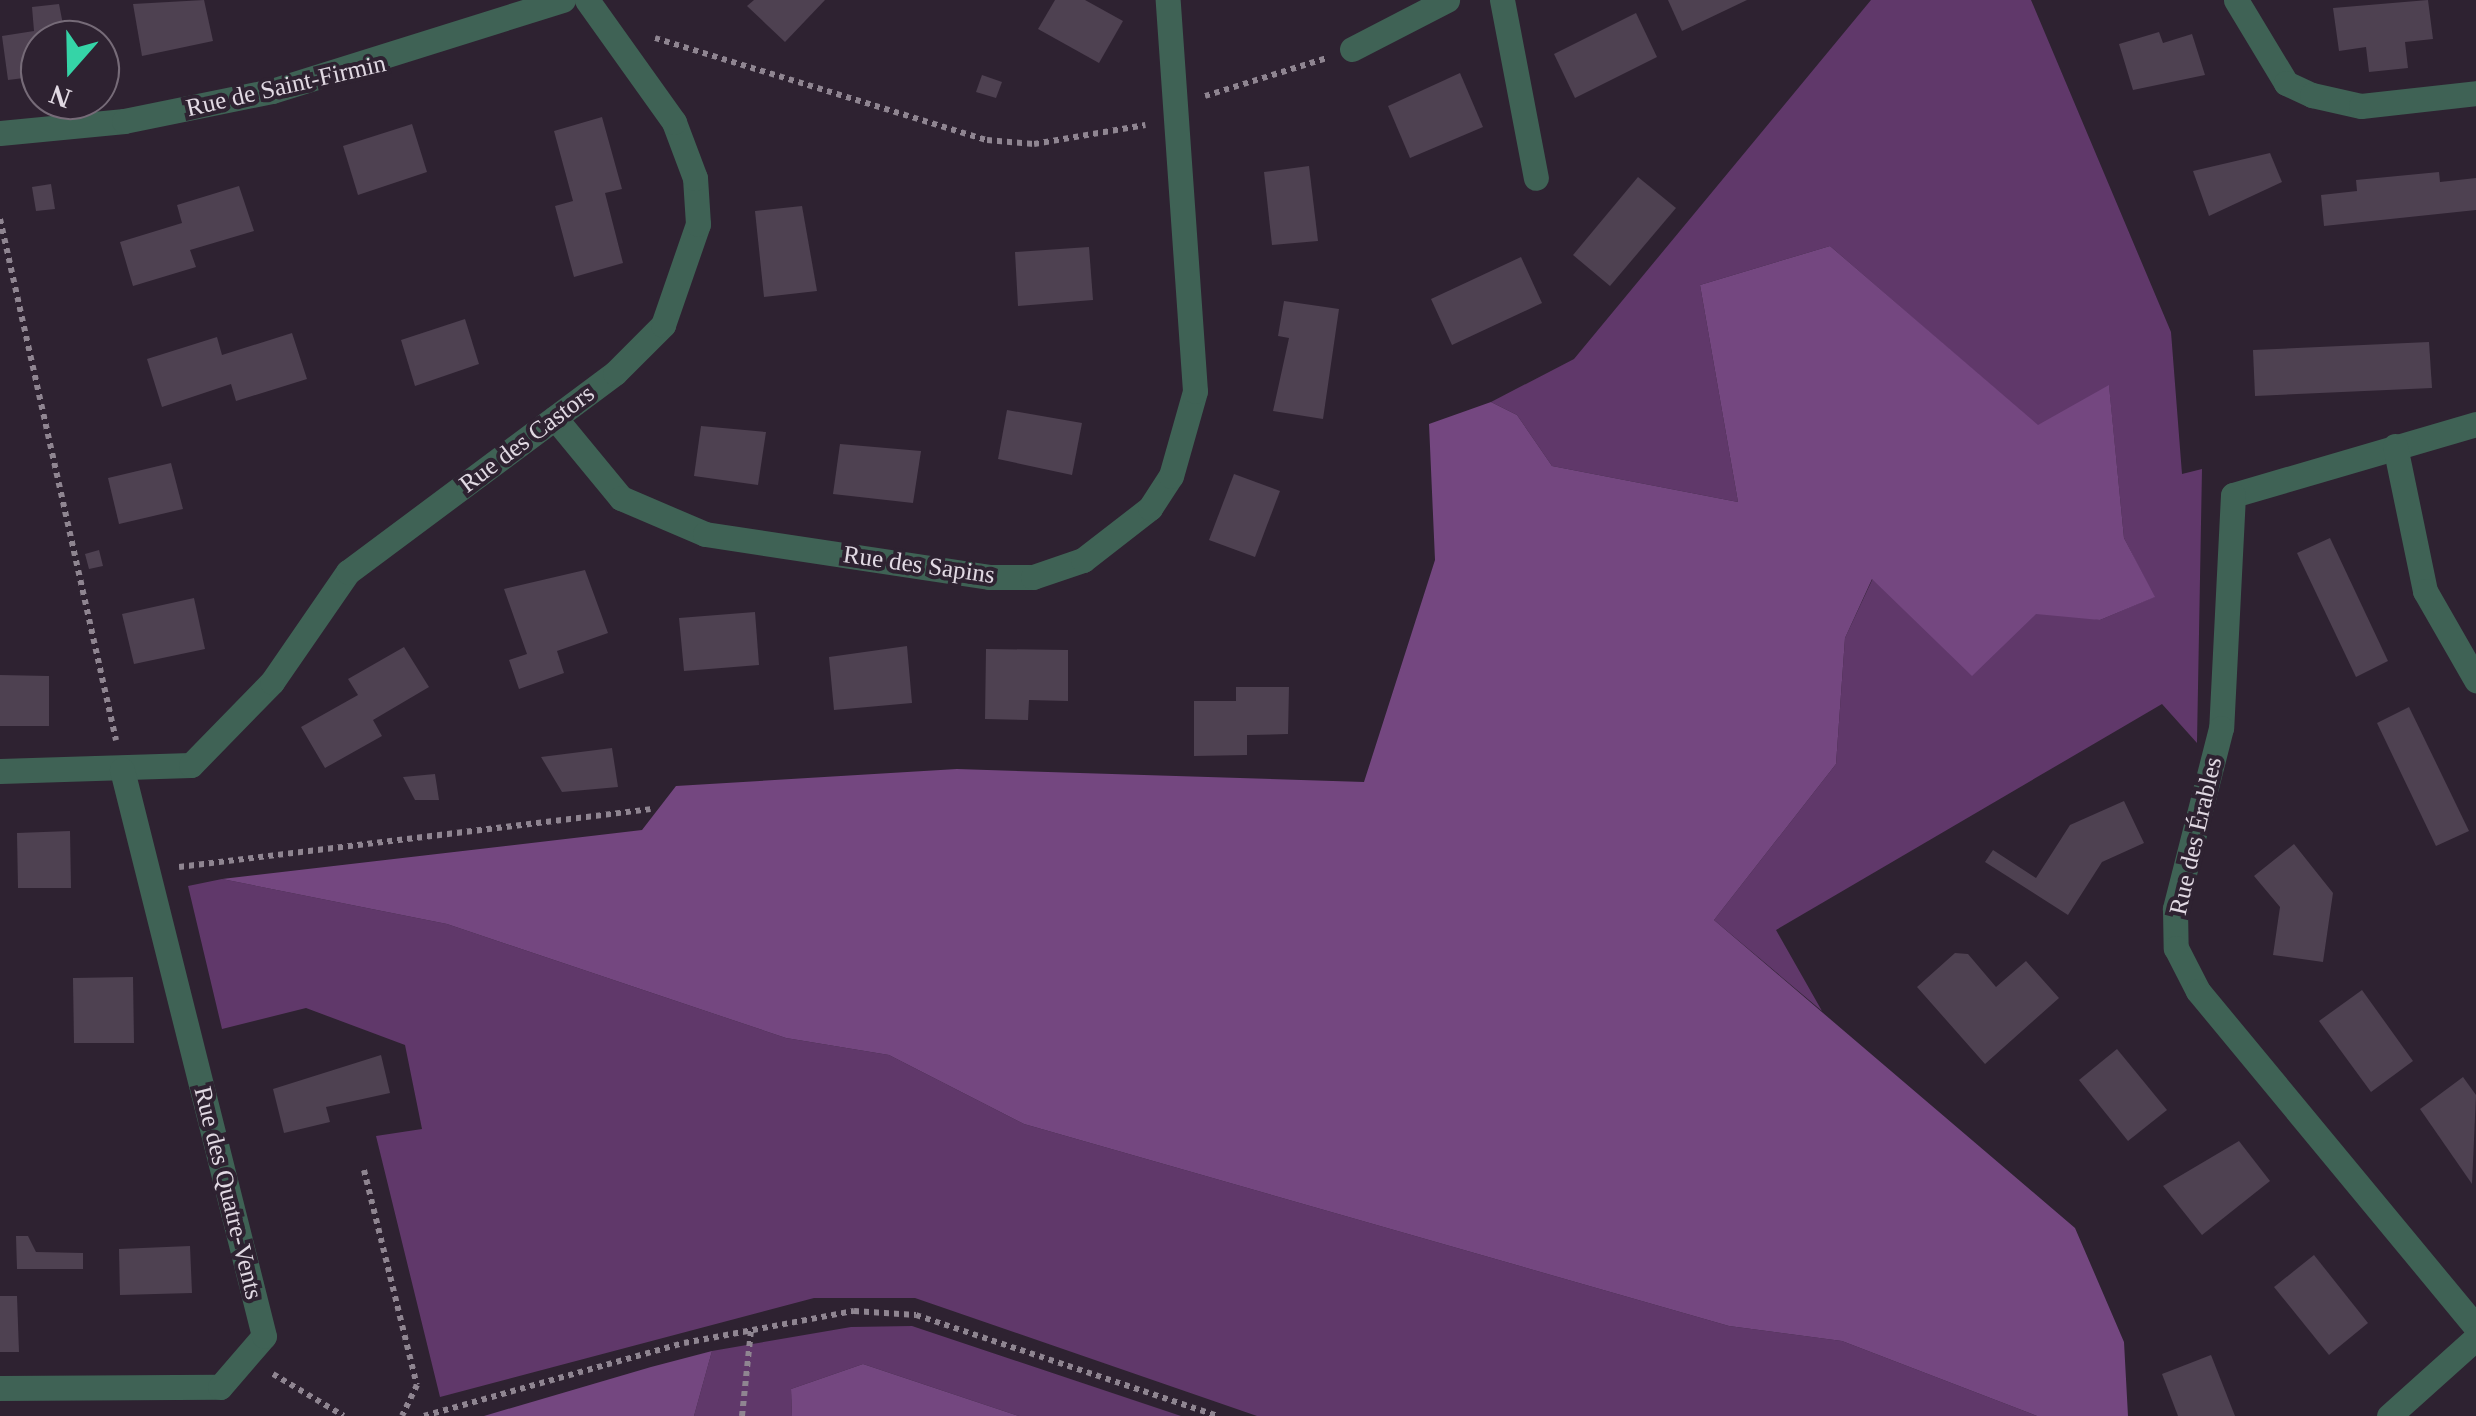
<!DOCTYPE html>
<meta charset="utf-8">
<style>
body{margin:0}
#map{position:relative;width:2476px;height:1416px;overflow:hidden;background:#2e2231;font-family:Georgia,serif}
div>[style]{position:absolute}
.green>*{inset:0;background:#60386a}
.forest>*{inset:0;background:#744780}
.building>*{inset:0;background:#4e4151}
.path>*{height:6px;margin-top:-3px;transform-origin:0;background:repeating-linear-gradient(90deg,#8f8591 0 5px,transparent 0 10px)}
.minor>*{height:25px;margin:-12.5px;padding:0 12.5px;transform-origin:12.5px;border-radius:12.5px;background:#3f6255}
span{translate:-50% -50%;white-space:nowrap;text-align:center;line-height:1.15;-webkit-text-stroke:8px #2e2231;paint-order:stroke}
.street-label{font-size:25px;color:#e1d9e3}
.north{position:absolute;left:20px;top:20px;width:100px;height:100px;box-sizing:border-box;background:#2e2231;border:2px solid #766b78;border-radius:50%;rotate:200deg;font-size:28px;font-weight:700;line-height:40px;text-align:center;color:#e1d9e3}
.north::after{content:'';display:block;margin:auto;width:35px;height:45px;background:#35d4a7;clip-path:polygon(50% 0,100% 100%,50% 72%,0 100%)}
</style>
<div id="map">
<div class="green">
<div style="clip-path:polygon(1871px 0,2031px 0,2171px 332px,2182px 474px,2202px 469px,2197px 743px,2162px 704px,1776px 930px,1822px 1011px,1714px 920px,1836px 764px,1845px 638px,1873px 578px,2100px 620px,2154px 597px,2124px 538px,2109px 386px,2038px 426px,1830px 246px,1700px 285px,1738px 502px,1552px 466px,1517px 415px,1491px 402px,1574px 359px)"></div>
<div style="clip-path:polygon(222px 879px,447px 924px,786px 1038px,889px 1055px,1024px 1124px,1729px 1326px,1842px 1341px,2037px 1416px,1257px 1416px,915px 1298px,814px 1298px,440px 1397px,376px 1136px,422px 1129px,405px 1045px,306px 1008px,222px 1029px,188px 886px)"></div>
<div style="clip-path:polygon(912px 1326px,1181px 1416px,1019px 1416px,863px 1364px,791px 1389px,792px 1416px,694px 1416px,712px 1351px,851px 1327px)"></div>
</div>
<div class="forest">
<div style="clip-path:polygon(1830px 246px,2038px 425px,2109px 385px,2124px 538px,2155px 597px,2100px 620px,2036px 614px,1972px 676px,1872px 579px,1845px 638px,1836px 764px,1714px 920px,2075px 1228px,2124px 1342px,2128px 1416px,2037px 1416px,1842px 1341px,1729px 1326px,1024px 1124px,889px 1055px,786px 1038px,447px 924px,222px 879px,642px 830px,676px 786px,957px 769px,1364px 782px,1435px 560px,1429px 424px,1491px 402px,1517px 415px,1552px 466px,1738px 502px,1700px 285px)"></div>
<div style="clip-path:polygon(712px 1351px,694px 1416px,484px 1416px,651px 1367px)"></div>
<div style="clip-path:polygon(863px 1364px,1019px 1416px,792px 1416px,791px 1389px)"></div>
</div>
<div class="building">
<div style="clip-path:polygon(204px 0,213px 41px,142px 56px,133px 4px)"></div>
<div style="clip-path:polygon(754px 0,825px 0,785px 42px,747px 6px)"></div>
<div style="clip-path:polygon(1055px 0,1085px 0,1123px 21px,1099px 63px,1038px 29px)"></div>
<div style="clip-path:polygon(1668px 0,1747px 0,1682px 31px)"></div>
<div style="clip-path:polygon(2428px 0,2433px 39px,2405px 42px,2408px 68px,2369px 72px,2366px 47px,2339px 51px,2333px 8px)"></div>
<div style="clip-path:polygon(59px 4px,66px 40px,40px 40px,40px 76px,8px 80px,2px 36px,34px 31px,32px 7px)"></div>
<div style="clip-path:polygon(1636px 13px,1657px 57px,1575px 98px,1554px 54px)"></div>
<div style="clip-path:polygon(2159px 32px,2163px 43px,2192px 34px,2205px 75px,2133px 90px,2119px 44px)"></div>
<div style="clip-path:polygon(1460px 73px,1483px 127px,1410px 158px,1388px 106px)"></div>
<div style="clip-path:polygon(982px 75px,1002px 82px,996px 98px,976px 92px)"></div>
<div style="clip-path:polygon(602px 117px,622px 189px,605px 193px,623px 263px,574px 277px,555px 206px,573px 201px,554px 131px)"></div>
<div style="clip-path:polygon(412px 124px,427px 172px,358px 195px,343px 146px)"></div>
<div style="clip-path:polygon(2270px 153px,2282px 182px,2209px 216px,2193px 171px)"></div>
<div style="clip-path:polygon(1309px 166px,1318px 241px,1272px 245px,1264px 172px)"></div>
<div style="clip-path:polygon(2439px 172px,2440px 182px,2476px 178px,2476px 210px,2324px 226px,2321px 195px,2357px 191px,2356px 180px)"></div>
<div style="clip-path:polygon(1638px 177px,1676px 208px,1610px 286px,1573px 255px)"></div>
<div style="clip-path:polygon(51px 184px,55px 209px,36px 211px,32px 187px)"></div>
<div style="clip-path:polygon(239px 186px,254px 231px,190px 250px,196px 267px,133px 286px,120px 242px,182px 223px,177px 205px)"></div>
<div style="clip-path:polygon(802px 206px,817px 291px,764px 297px,755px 211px)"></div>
<div style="clip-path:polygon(1089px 247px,1093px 300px,1018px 306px,1015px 252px)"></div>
<div style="clip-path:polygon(1521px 257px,1542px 303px,1452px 345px,1431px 299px)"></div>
<div style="clip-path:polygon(1284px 301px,1339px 309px,1323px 419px,1273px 411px,1289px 338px,1278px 336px)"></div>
<div style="clip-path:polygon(465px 319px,479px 364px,415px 386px,401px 340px)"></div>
<div style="clip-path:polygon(292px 333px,307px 379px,236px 401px,231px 384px,162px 407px,147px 359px,217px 337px,222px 355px)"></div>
<div style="clip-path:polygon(2429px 342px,2432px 388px,2255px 396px,2253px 350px)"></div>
<div style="clip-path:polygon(1007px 410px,1082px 423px,1072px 475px,998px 459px)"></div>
<div style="clip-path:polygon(701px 426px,766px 432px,758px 485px,694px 476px)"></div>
<div style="clip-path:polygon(840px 444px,921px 451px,913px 503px,833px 494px)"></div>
<div style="clip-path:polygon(171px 463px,183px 509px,119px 524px,108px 478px)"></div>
<div style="clip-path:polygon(1234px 474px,1280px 491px,1255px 557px,1209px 540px)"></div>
<div style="clip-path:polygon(2330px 538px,2388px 661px,2356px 677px,2297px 553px)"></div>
<div style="clip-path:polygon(99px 550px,103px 566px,89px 569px,85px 554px)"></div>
<div style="clip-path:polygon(585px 570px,608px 633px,557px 651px,564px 673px,519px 689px,509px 660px,527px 654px,504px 589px)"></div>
<div style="clip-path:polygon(194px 598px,205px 649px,134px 664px,122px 614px)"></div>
<div style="clip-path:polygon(755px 612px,759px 665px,684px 671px,679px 618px)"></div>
<div style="clip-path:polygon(907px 646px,912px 703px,834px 710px,829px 657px)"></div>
<div style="clip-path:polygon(404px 647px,429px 687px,373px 720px,382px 736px,325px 768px,301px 727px,358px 695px,348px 679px)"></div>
<div style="clip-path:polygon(986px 649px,1068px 650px,1068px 701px,1029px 700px,1028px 720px,985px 719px)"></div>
<div style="clip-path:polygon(0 675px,49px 676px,49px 726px,0 726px)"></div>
<div style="clip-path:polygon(1236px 687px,1289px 687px,1288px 734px,1247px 735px,1247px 755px,1194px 756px,1194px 701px,1236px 701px)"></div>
<div style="clip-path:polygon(2409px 707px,2469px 831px,2436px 846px,2377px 723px)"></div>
<div style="clip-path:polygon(612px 748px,618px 787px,562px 792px,541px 757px)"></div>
<div style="clip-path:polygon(435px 774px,439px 800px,415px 800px,403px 777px)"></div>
<div style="clip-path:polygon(2124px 801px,2144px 843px,2102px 862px,2068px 915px,1985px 862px,1993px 850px,2036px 878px,2070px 825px)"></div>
<div style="clip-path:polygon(70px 831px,71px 888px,18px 888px,17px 833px)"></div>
<div style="clip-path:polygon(2294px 844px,2333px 893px,2323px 962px,2273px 955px,2280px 907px,2254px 876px)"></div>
<div style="clip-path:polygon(1955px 953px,1968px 954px,1996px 987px,2026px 961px,2059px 998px,1985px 1064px,1917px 987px)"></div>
<div style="clip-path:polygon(133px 977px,134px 1043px,74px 1043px,73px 978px)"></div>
<div style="clip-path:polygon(2362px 990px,2413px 1061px,2371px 1092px,2319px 1021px)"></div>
<div style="clip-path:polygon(2117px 1049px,2167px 1110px,2128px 1141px,2079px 1080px)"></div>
<div style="clip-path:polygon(381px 1055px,390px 1093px,326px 1107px,330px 1122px,284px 1133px,273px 1089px)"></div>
<div style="clip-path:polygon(2463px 1077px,2476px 1095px,2472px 1184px,2420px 1109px)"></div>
<div style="clip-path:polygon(2239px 1141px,2270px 1181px,2202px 1235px,2163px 1186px)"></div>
<div style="clip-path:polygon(16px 1236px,28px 1236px,36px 1252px,83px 1253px,83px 1269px,17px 1269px)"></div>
<div style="clip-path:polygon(190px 1246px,192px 1293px,120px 1295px,119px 1249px)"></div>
<div style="clip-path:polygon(2314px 1255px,2368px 1323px,2329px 1355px,2274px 1287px)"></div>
<div style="clip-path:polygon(0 1296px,17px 1296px,19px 1352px,0 1352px)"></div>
<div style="clip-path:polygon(2211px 1355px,2235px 1416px,2178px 1416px,2162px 1374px)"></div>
</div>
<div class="path">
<div style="left:655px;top:38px;width:347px;rotate:17.1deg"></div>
<div style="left:987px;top:140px;width:47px;rotate:4.9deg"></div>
<div style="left:1034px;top:144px;width:113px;rotate:-9.7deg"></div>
<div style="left:1205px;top:96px;width:128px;rotate:-17.3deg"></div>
<div style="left:0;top:219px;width:534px;rotate:77.45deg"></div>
<div style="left:179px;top:867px;width:475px;rotate:-7deg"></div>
<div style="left:364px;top:1170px;width:221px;rotate:76.2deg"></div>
<div style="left:417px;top:1385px;width:34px;rotate:116deg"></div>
<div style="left:273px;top:1374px;width:82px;rotate:30.6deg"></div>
<div style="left:424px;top:1416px;width:270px;rotate:-15.7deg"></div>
<div style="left:684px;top:1343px;width:173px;rotate:-10.7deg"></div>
<div style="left:854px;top:1311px;width:62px;rotate:3.7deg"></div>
<div style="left:916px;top:1315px;width:317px;rotate:18.5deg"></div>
<div style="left:742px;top:1416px;width:86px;rotate:-84deg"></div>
</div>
<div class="minor">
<div style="left:1502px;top:0;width:181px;rotate:79.2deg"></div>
<div style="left:2236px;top:0;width:97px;rotate:58.9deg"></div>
<div style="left:2286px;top:83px;width:29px;rotate:25deg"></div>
<div style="left:2312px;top:95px;width:50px;rotate:12.7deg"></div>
<div style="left:2361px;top:106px;width:116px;rotate:-6.4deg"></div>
<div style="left:1352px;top:49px;width:107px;rotate:-27.3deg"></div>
<div style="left:0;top:133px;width:125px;rotate:-5.5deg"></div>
<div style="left:124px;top:121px;width:151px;rotate:-11.5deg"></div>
<div style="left:272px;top:91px;width:305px;rotate:-17.4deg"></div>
<div style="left:555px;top:418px;width:104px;rotate:50.5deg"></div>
<div style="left:621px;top:498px;width:91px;rotate:23.2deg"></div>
<div style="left:705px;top:534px;width:287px;rotate:8.6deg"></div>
<div style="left:989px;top:577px;width:44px"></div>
<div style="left:1033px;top:577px;width:53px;rotate:-18.8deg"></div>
<div style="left:1083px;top:560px;width:85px;rotate:-37.8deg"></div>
<div style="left:1150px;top:508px;width:38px;rotate:-57deg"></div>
<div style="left:1171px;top:476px;width:88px;rotate:-74.2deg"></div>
<div style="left:1195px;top:391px;width:392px;rotate:-94deg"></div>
<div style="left:2476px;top:424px;width:253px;rotate:163.7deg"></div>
<div style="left:2233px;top:495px;width:233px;rotate:92.9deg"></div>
<div style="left:2221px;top:728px;width:187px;rotate:104.3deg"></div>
<div style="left:2175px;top:909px;width:39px;rotate:89deg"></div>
<div style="left:2176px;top:948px;width:48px;rotate:62.9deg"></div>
<div style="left:2198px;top:991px;width:436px;rotate:50.4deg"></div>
<div style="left:2395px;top:446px;width:148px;rotate:78.3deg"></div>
<div style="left:2425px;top:591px;width:103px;rotate:60.2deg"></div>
<div style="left:0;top:771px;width:191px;rotate:-1.8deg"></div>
<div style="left:191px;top:765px;width:116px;rotate:-45.7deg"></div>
<div style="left:272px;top:682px;width:134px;rotate:-55.4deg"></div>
<div style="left:348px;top:572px;width:333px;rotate:-36.7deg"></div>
<div style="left:615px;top:373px;width:68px;rotate:-45deg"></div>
<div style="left:663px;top:325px;width:107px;rotate:-70.9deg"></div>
<div style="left:698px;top:224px;width:46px;rotate:-93.7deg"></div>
<div style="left:695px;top:178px;width:60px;rotate:-110.6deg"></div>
<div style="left:674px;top:122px;width:150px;rotate:-125.5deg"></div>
<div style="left:0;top:1388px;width:220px;rotate:-0.3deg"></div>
<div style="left:220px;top:1387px;width:67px;rotate:-49.2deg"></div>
<div style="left:264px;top:1336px;width:584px;rotate:-104.08deg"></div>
<div style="left:2389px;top:1416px;width:117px;rotate:-41.9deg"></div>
</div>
<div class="street-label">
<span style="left:286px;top:86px;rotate:-13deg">Rue de Saint-Firmin</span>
<span style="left:527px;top:439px;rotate:-37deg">Rue des Castors</span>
<span style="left:919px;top:565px;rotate:8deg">Rue des Sapins</span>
<span style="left:2196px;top:836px;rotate:-77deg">Rue des Érables</span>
<span style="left:228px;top:1193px;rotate:76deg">Rue des Quatre-Vents</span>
</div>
<div class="north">N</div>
</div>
